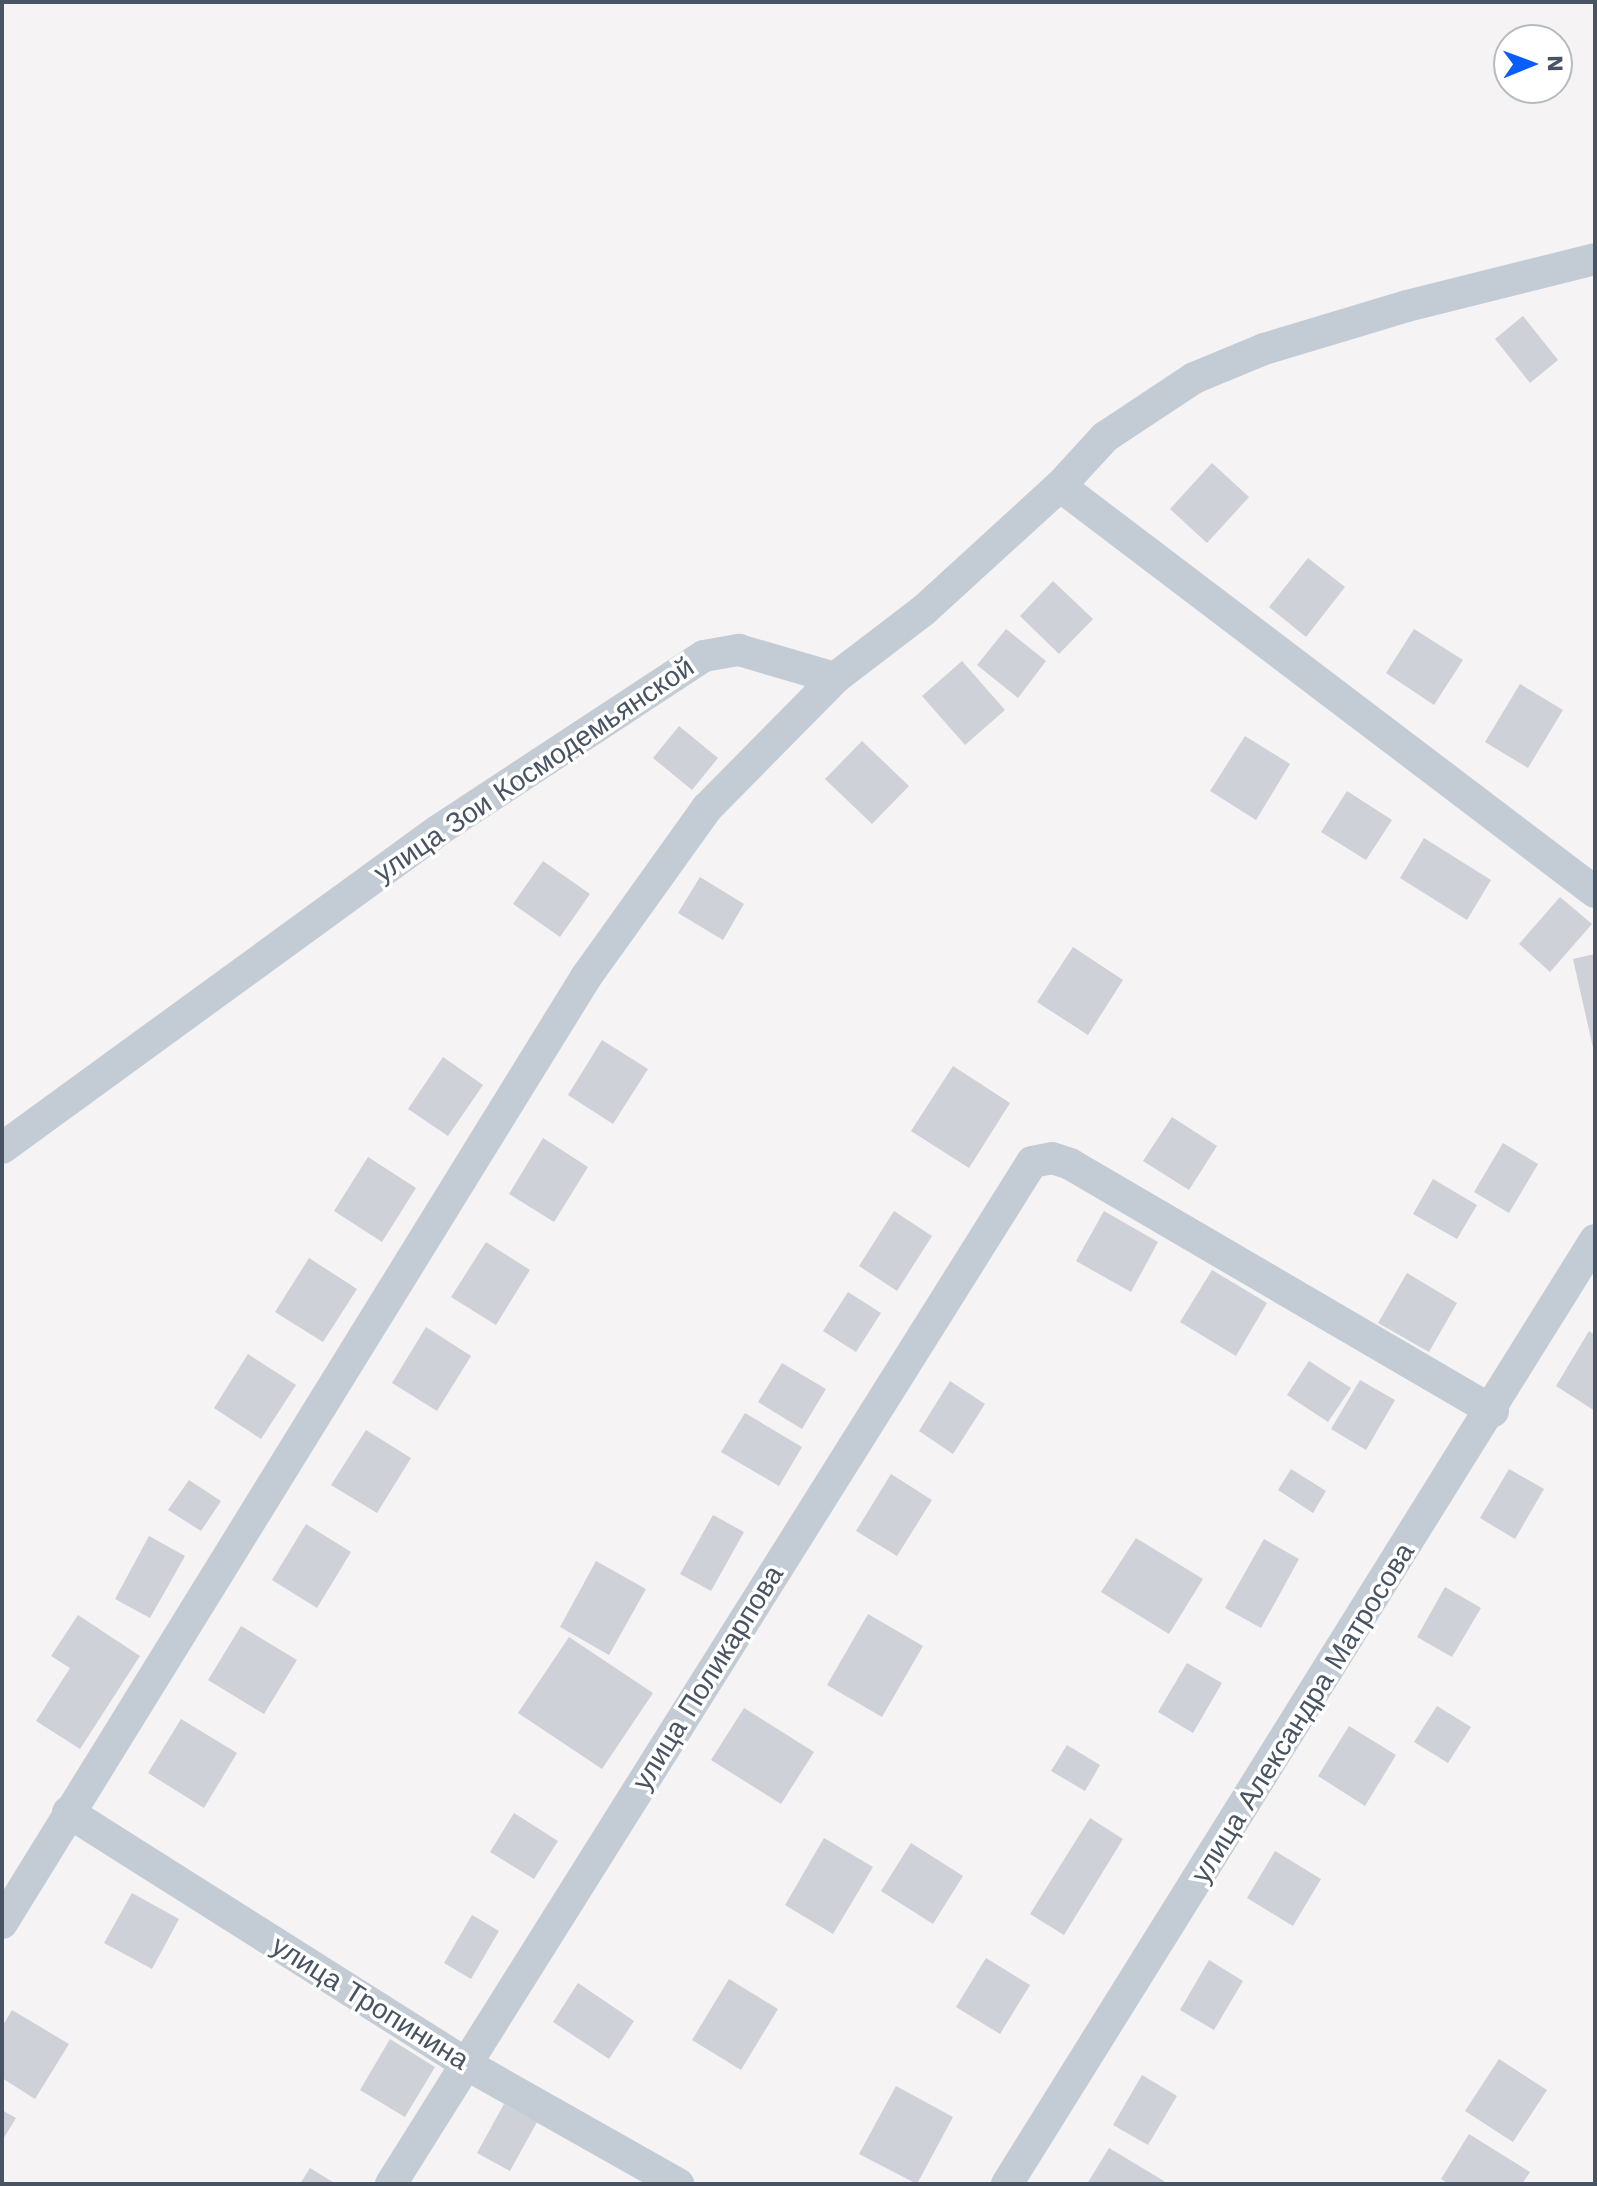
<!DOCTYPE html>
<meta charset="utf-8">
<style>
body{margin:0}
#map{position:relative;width:1597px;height:2186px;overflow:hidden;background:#f5f3f3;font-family:"Work Sans",sans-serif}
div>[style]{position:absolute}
.building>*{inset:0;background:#ced1d8}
.minor>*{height:32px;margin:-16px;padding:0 16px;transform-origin:16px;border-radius:16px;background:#c3ccd5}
span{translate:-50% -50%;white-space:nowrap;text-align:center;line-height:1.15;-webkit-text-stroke:7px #fff;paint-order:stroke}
.street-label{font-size:28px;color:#485463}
.frame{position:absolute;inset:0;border:4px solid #485463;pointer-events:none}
.north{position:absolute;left:1493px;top:24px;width:80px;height:80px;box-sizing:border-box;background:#fff;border:2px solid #b6bbc1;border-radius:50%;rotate:89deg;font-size:22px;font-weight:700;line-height:32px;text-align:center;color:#485463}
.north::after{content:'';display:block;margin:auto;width:28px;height:36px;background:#085efa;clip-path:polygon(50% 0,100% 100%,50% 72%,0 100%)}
</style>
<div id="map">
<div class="building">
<div style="clip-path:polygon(1523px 316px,1558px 360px,1530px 383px,1495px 339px)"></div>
<div style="clip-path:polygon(1212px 463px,1249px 497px,1207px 543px,1170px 509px)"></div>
<div style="clip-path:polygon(1308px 558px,1345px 587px,1306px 637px,1269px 607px)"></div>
<div style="clip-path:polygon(1053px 581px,1093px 619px,1059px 654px,1020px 616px)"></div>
<div style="clip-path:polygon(1006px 629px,1046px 661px,1018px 698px,977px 665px)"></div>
<div style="clip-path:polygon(1414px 629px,1463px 660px,1434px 705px,1386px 673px)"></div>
<div style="clip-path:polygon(962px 661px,1005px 710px,965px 745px,922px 696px)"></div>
<div style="clip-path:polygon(1520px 684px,1563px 710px,1528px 768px,1485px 742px)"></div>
<div style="clip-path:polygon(679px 726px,718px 758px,692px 790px,653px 758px)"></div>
<div style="clip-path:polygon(1245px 736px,1290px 764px,1256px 820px,1210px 791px)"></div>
<div style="clip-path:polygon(862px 741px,909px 786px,872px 824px,825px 779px)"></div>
<div style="clip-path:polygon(1347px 791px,1392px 820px,1366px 860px,1321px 832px)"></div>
<div style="clip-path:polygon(1424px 838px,1491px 880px,1467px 920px,1400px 878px)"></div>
<div style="clip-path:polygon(543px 861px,590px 894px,560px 937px,513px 904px)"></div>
<div style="clip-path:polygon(700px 877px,744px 904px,723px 940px,678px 913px)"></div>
<div style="clip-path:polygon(1560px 897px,1592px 924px,1550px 972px,1519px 944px)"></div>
<div style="clip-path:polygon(1073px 947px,1123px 980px,1088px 1035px,1037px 1002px)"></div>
<div style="clip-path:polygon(1595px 954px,1595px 1051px,1594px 1052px,1573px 959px)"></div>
<div style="clip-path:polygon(602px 1040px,648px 1069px,613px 1124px,568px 1095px)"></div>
<div style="clip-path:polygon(443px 1057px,483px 1085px,448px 1136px,408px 1109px)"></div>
<div style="clip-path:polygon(953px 1066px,1010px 1103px,969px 1168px,911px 1131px)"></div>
<div style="clip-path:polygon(1172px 1117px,1217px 1146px,1189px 1190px,1143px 1161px)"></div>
<div style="clip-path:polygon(543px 1138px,588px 1167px,554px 1222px,509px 1194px)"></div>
<div style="clip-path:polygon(1503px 1143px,1538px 1164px,1509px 1213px,1474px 1192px)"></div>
<div style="clip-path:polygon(368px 1157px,416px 1188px,382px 1242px,334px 1211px)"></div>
<div style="clip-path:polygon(1433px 1179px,1477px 1205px,1457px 1239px,1413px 1214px)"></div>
<div style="clip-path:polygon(894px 1211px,932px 1236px,897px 1291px,859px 1266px)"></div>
<div style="clip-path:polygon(1104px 1211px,1158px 1242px,1131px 1292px,1076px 1261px)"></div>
<div style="clip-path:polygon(486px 1242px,530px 1270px,496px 1325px,451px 1297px)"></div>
<div style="clip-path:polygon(309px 1258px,357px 1289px,323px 1342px,275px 1312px)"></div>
<div style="clip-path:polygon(1212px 1270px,1267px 1303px,1236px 1356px,1180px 1322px)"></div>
<div style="clip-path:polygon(1407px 1273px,1457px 1303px,1429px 1352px,1378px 1323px)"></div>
<div style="clip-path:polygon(848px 1292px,881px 1313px,856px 1352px,823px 1331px)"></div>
<div style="clip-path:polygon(426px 1327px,471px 1356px,437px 1411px,392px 1383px)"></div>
<div style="clip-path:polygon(1589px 1331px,1595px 1335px,1595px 1411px,1556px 1386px)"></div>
<div style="clip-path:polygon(248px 1354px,296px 1385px,261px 1439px,214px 1408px)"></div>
<div style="clip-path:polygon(1309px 1361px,1351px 1388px,1328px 1422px,1287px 1395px)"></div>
<div style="clip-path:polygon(782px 1363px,826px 1389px,802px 1429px,758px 1402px)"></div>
<div style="clip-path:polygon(1360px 1380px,1395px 1400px,1366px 1450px,1331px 1429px)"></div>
<div style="clip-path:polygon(950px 1381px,985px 1404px,953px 1454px,919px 1431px)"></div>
<div style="clip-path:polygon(745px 1413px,802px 1447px,779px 1486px,721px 1452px)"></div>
<div style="clip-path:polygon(366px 1430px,411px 1458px,377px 1513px,331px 1485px)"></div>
<div style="clip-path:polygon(1291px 1469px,1326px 1491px,1313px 1513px,1278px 1490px)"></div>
<div style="clip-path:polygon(1509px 1469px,1544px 1489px,1515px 1539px,1480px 1518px)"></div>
<div style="clip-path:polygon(891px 1474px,932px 1500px,897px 1556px,856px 1531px)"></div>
<div style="clip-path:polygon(189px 1480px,221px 1501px,201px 1531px,168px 1510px)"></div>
<div style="clip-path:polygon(713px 1515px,744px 1532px,711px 1591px,680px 1574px)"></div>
<div style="clip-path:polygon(306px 1524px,351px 1552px,317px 1608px,272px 1580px)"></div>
<div style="clip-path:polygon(149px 1536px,185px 1556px,150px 1618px,115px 1599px)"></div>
<div style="clip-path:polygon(1136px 1538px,1203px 1579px,1169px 1634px,1101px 1592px)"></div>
<div style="clip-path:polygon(1264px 1539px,1299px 1559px,1261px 1628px,1225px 1608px)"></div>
<div style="clip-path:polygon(596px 1561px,646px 1589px,609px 1655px,560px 1627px)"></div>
<div style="clip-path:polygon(1445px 1587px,1481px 1608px,1452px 1657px,1417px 1637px)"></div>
<div style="clip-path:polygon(868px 1614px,923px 1646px,882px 1717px,827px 1685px)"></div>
<div style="clip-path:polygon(78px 1615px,140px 1656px,80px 1749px,36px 1721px,70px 1668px,51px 1656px)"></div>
<div style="clip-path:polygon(241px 1626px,297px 1660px,264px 1714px,208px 1680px)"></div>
<div style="clip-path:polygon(569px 1637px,653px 1693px,602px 1769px,518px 1713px)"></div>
<div style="clip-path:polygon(1187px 1663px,1222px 1683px,1193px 1733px,1158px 1712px)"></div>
<div style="clip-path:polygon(1437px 1706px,1471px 1727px,1448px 1763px,1414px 1742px)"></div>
<div style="clip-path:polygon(744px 1708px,814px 1752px,781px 1804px,711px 1760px)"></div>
<div style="clip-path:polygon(181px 1719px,237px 1753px,204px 1808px,148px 1773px)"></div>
<div style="clip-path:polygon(1349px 1726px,1396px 1755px,1365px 1806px,1318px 1776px)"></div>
<div style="clip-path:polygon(1067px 1745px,1100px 1765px,1085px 1791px,1051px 1771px)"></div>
<div style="clip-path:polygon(514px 1813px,558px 1841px,534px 1879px,490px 1852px)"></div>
<div style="clip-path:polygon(1090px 1818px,1123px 1839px,1064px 1935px,1030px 1914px)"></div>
<div style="clip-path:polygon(824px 1838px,873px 1867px,833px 1934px,785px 1905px)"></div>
<div style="clip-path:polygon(911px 1843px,963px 1876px,933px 1924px,881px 1891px)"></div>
<div style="clip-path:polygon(1275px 1851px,1321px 1879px,1293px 1926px,1247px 1898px)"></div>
<div style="clip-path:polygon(132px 1893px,179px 1919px,152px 1969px,104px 1943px)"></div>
<div style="clip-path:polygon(472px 1915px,499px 1931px,471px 1979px,444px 1963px)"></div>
<div style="clip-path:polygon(986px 1958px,1030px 1985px,1000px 2034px,956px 2007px)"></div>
<div style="clip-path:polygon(1209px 1960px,1243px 1981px,1214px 2030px,1180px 2010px)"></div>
<div style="clip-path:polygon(729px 1979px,778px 2009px,741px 2070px,692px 2040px)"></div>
<div style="clip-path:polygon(578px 1983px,634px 2021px,609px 2059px,553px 2022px)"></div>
<div style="clip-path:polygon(12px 2010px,69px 2044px,35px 2099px,2px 2078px,2px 2027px)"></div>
<div style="clip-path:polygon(390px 2039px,435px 2067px,405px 2117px,360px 2090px)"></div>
<div style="clip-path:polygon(1499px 2059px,1547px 2090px,1513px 2142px,1465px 2111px)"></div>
<div style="clip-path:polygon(1142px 2075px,1177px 2096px,1148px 2145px,1113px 2125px)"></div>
<div style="clip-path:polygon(896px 2086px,953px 2117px,917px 2184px,859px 2154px)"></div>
<div style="clip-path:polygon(504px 2104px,537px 2122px,510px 2171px,477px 2153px)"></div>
<div style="clip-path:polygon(2px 2110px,16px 2118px,2px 2141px)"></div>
<div style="clip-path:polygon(1469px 2134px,1530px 2172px,1522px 2184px,1449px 2184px,1441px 2179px)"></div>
<div style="clip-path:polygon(1109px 2148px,1164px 2181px,1162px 2184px,1087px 2184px)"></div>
<div style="clip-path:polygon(310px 2168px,336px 2184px,300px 2184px)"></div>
</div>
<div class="minor">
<div style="left:1060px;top:486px;width:672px;rotate:37.19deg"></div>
<div style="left:2px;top:1148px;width:540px;rotate:-36.04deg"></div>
<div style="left:439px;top:830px;width:317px;rotate:-33.3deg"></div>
<div style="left:704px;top:656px;width:36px;rotate:-10deg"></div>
<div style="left:739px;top:650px;width:100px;rotate:16.3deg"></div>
<div style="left:835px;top:678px;width:112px;rotate:-37.4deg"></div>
<div style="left:924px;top:610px;width:184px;rotate:-42.4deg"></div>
<div style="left:1060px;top:486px;width:67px;rotate:-47.4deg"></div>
<div style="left:1105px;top:437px;width:107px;rotate:-33.5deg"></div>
<div style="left:1194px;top:378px;width:76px;rotate:-22.5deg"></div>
<div style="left:1264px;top:349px;width:149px;rotate:-16.7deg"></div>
<div style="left:1407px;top:306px;width:194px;rotate:-14deg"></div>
<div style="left:68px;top:1812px;width:471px;rotate:32.3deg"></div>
<div style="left:466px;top:2064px;width:244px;rotate:29.5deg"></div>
<div style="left:2px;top:1923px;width:1112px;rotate:-58.31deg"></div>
<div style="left:586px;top:977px;width:208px;rotate:-54.4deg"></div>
<div style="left:707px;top:808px;width:182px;rotate:-45.4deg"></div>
<div style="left:391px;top:2184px;width:1206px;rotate:-57.9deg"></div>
<div style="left:1032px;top:1162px;width:20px;rotate:-11deg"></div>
<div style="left:1052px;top:1158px;width:19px;rotate:18deg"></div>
<div style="left:1070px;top:1164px;width:490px;rotate:30.3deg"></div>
<div style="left:1007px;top:2184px;width:1112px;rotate:-58.08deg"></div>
</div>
<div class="street-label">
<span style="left:534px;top:770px;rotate:-34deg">улица Зои Космодемьянской</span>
<span style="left:708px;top:1678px;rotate:-58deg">улица Поликарпова</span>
<span style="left:1303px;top:1713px;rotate:-58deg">улица Александра Матросова</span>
<span style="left:370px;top:2003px;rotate:32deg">улица Тропинина</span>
</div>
<div class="frame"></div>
<div class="north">N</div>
</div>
